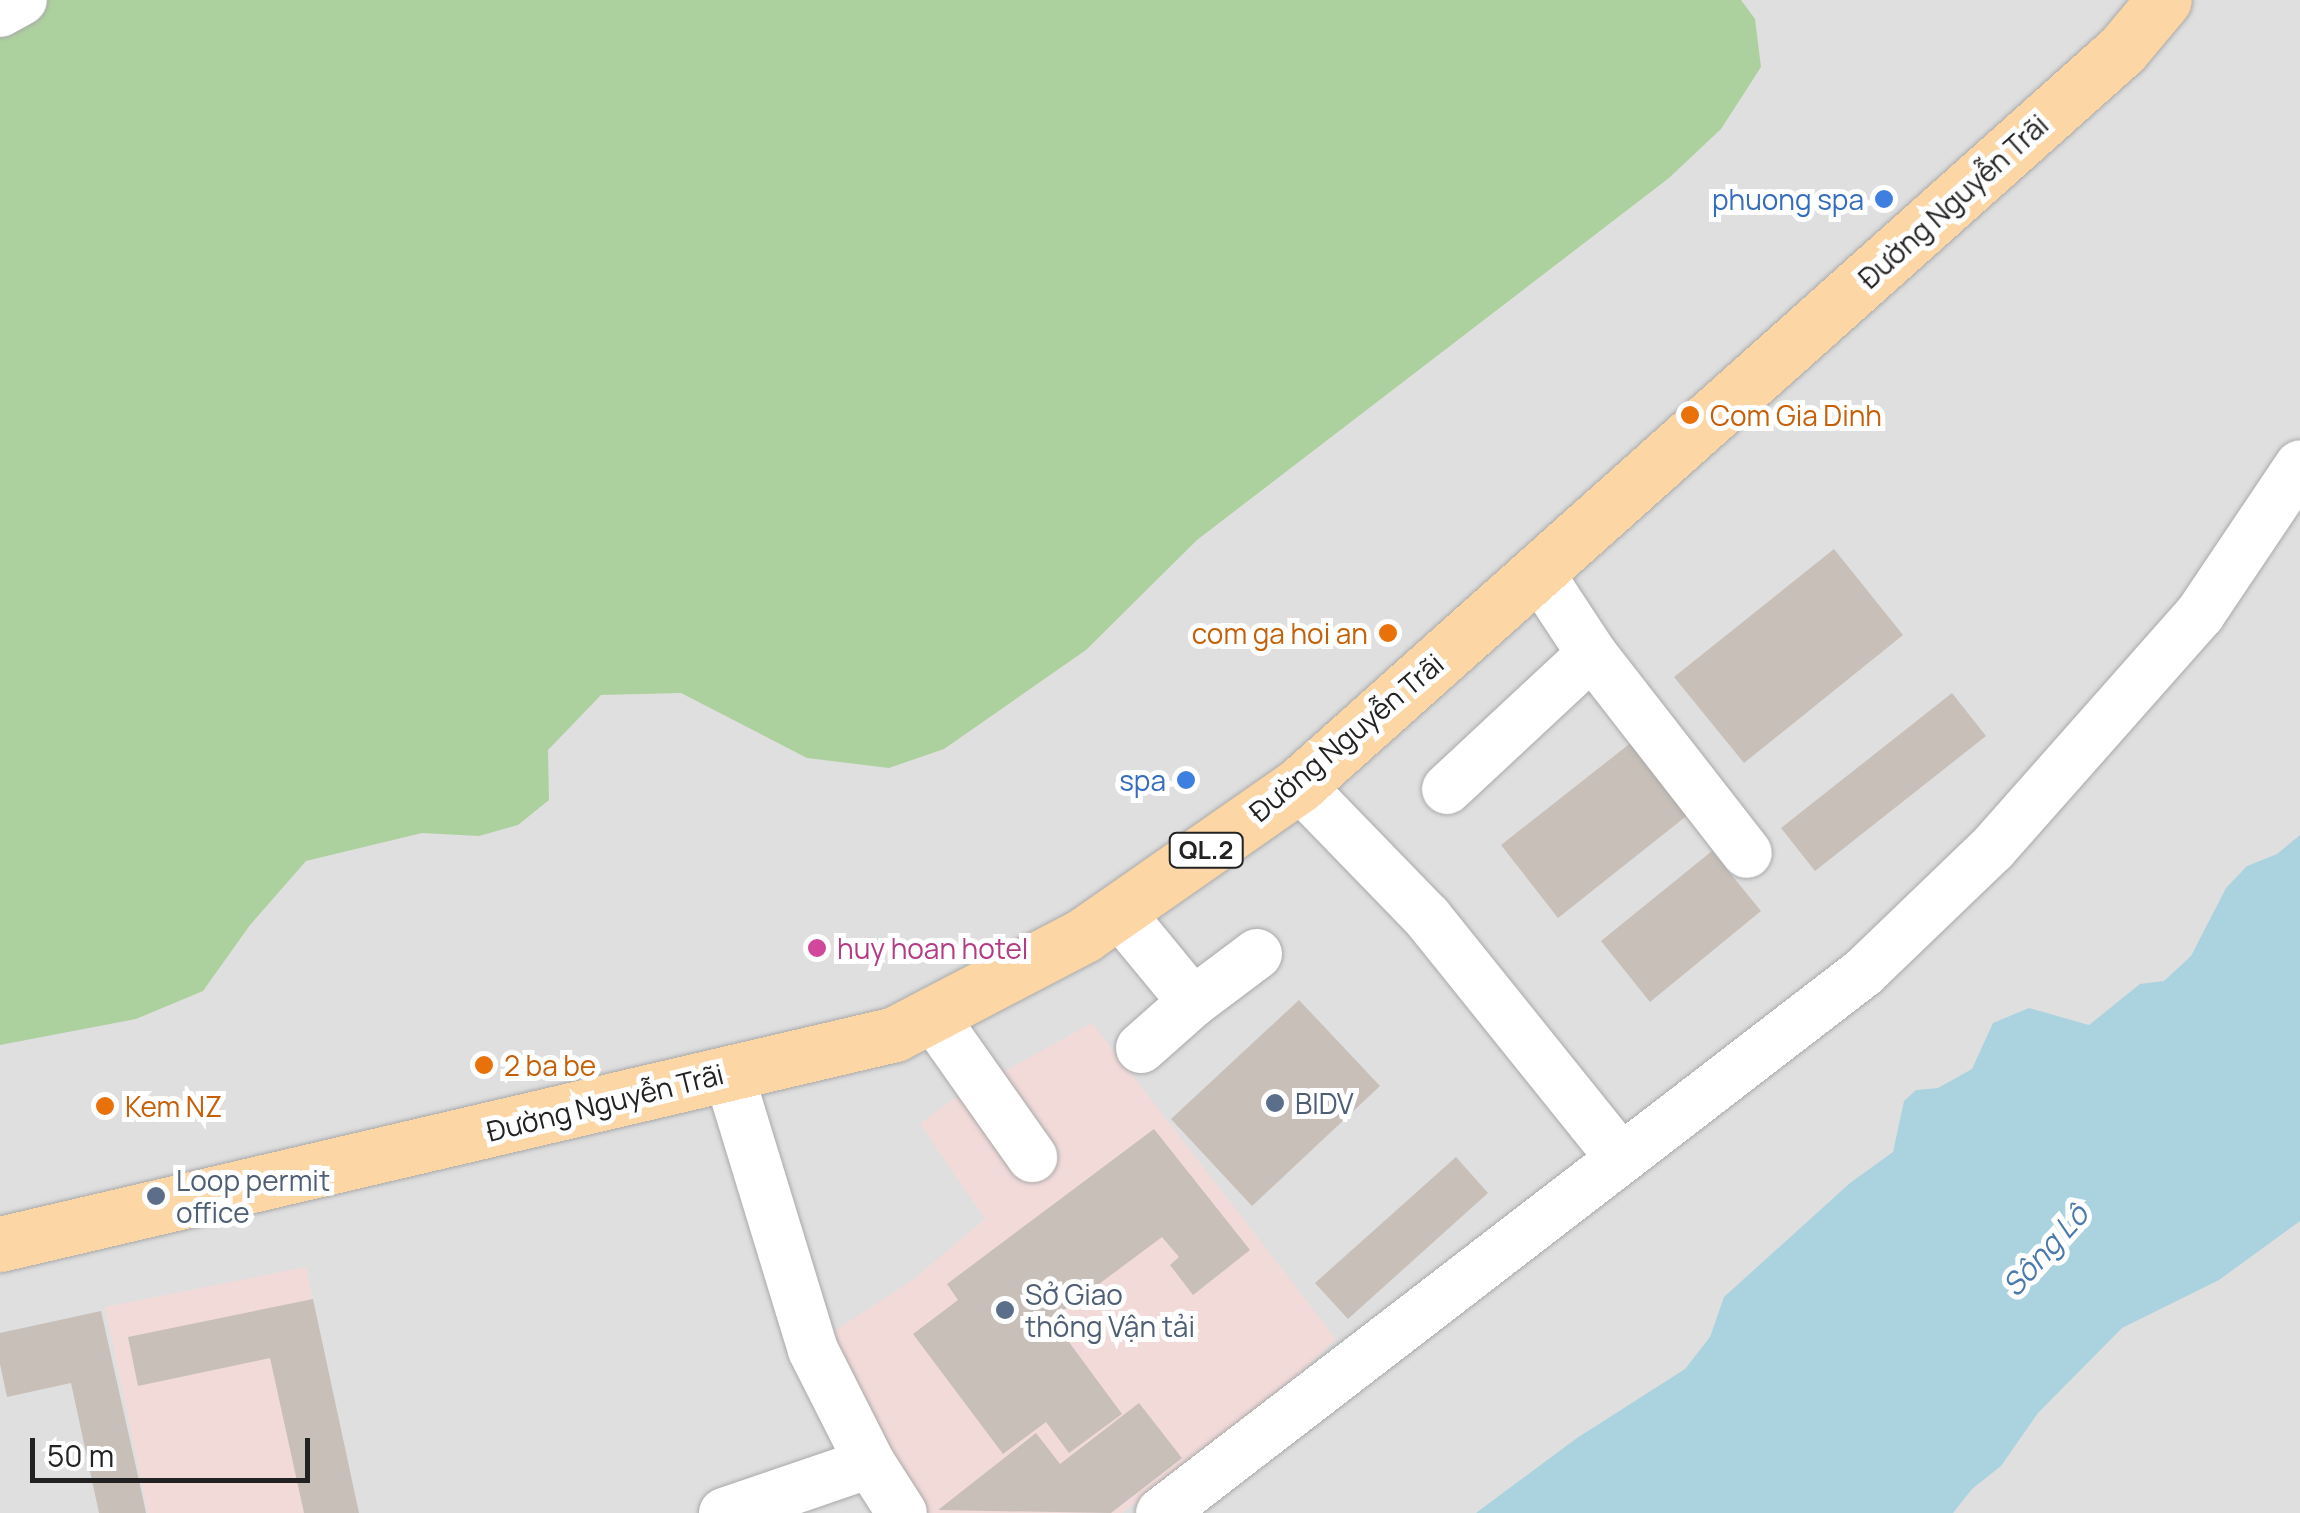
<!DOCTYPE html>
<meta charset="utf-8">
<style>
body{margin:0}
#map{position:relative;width:2300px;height:1513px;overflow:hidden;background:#f2efe9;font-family:Manrope,sans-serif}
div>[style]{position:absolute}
.residential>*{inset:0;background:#e0dfdf}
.commercial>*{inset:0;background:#f2dad9}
.forest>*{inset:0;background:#add19e}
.water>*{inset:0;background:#aad3df}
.building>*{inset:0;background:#c7bfb8}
.roads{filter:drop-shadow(0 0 2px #a9a9a9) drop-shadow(0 0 2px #a9a9a9)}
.minor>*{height:50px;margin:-25px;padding:0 25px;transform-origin:25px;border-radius:25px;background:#fff}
.major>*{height:55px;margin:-27.5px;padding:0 27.5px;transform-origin:27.5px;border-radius:27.5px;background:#fcd6a4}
.dots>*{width:28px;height:28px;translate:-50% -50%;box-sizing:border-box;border:5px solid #fff;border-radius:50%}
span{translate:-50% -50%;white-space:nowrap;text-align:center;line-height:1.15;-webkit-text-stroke:10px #fff;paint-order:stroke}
.shield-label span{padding:2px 8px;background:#fff;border:2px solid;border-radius:8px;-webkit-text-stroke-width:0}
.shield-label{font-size:25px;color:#222;font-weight:700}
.shop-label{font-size:28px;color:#366cbe}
.right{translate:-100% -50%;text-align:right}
.street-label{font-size:28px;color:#222}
.food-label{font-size:28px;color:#c56008}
.left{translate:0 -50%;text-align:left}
.hotel-label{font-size:28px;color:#b23c85}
.service-label{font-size:28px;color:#4e5e75}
.water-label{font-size:30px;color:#4a7aab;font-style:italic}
.scale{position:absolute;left:30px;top:1438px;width:280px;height:45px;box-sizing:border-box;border:5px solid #222;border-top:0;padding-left:12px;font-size:30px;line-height:35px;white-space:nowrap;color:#222;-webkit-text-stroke:8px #fff;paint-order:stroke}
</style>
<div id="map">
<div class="residential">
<div style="clip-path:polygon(1676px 0,2300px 0,2300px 1513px,0 1513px,0 829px)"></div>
</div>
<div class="commercial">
<div style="clip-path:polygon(1092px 1023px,1336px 1339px,1257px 1415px,1122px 1513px,921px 1513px,824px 1338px,914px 1279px,985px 1219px,920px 1124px,949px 1102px)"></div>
<div style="clip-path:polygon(306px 1267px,357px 1513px,148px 1513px,105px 1307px)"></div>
</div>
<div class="forest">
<div style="clip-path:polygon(0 0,1741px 0,1755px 19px,1761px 67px,1721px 129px,1669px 178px,1197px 540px,1086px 650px,944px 749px,889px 768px,807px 758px,681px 693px,601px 695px,548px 750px,549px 800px,518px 825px,479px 836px,422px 833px,306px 861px,250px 925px,203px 991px,136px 1019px,0 1045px)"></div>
</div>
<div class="water">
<div style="clip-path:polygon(2300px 835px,2300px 1221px,2219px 1280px,2122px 1328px,2038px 1413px,2001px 1466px,1972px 1489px,1953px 1513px,1476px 1513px,1577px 1438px,1685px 1369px,1710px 1337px,1724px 1297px,1850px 1183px,1893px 1152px,1904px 1101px,1916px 1090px,1938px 1088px,1972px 1069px,1993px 1023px,2029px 1008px,2089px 1025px,2140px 984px,2164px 981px,2191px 956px,2226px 888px,2247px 866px,2277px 854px)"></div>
</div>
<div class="building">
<div style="clip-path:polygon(1834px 549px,1903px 635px,1744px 763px,1674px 677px)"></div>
<div style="clip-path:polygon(1952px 693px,1986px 736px,1815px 871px,1781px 828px)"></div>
<div style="clip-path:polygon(1637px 738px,1694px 810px,1558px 918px,1501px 845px)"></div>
<div style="clip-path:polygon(1712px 851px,1761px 911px,1650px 1002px,1601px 941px)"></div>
<div style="clip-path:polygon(1299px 1000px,1380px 1086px,1252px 1206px,1171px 1119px)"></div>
<div style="clip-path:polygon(1154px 1129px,1250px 1250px,1193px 1295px,1170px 1265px,1179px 1257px,1162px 1237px,1052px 1319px,1122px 1414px,1069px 1453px,1046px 1422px,1003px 1454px,913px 1334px,958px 1300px,947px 1284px)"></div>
<div style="clip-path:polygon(1456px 1157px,1488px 1193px,1348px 1319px,1315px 1283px)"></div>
<div style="clip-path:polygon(313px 1299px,359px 1513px,304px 1513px,270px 1358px,138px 1386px,128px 1337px)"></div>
<div style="clip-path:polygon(101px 1311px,142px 1494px,146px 1513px,99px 1513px,71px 1383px,7px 1397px,0 1364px,0 1333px)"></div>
<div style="clip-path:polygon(1139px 1403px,1182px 1458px,1111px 1513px,938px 1510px,1036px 1433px,1060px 1464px)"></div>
</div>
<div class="roads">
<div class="minor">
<div style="left:0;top:12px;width:25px;rotate:-29deg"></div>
<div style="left:1538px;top:572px;width:98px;rotate:56.6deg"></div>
<div style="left:1592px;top:654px;width:252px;rotate:52.1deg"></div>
<div style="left:1299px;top:785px;width:184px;rotate:45.9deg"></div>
<div style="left:1427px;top:917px;width:309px;rotate:51.2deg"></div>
<div style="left:1447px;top:789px;width:198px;rotate:-43deg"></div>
<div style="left:1118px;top:911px;width:118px;rotate:50.5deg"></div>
<div style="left:1193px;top:1002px;width:80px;rotate:-36.9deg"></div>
<div style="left:932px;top:1015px;width:174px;rotate:54.8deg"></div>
<div style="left:1141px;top:1048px;width:69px;rotate:-41.5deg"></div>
<div style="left:870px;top:1463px;width:59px;rotate:57.4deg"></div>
<div style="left:724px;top:1513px;width:154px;rotate:-18.9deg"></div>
<div style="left:870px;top:1463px;width:127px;rotate:-116.8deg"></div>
<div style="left:813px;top:1350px;width:291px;rotate:-107deg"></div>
<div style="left:1161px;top:1513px;width:887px;rotate:-37.58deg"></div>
<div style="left:1864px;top:972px;width:178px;rotate:-43.9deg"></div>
<div style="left:1992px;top:849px;width:314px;rotate:-48.5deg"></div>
<div style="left:2200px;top:614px;width:179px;rotate:-56.1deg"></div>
</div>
<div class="major">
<div style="left:0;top:1244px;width:919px;rotate:-13.2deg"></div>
<div style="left:895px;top:1034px;width:213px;rotate:-27.6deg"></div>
<div style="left:1084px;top:935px;width:262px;rotate:-34.9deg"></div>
<div style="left:1299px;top:785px;width:1103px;rotate:-41.77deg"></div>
<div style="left:2122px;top:50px;width:65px;rotate:-50deg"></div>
</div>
</div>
<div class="dots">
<div style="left:1884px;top:199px;background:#3f7fe0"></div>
<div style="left:1690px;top:415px;background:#e8710a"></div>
<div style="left:1388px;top:633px;background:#e8710a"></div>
<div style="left:1186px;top:780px;background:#3f7fe0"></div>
<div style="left:817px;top:948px;background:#d1479c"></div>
<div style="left:484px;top:1065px;background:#e8710a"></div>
<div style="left:1275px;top:1103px;background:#5c6f8a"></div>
<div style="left:105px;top:1106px;background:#e8710a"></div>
<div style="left:156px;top:1196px;background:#5c6f8a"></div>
<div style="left:1005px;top:1310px;background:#5c6f8a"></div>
</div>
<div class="shield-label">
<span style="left:1206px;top:850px">QL.2</span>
</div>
<div class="shop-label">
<span class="right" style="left:1864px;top:199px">phuong spa</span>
<span class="right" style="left:1166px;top:780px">spa</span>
</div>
<div class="street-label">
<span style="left:1953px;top:201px;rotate:-42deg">Đường Nguyễn Trãi</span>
<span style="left:1346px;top:737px;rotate:-40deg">Đường Nguyễn Trãi</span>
<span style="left:605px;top:1102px;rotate:-14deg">Đường Nguyễn Trãi</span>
</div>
<div class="food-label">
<span class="left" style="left:1710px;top:415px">Com Gia Dinh</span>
<span class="right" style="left:1368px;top:633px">com ga hoi an</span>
<span class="left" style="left:504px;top:1065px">2 ba be</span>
<span class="left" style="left:125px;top:1106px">Kem NZ</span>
</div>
<div class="hotel-label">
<span class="left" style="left:837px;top:948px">huy hoan hotel</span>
</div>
<div class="service-label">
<span class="left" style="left:1295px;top:1103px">BIDV</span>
<span class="left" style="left:176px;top:1196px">Loop permit<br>office</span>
<span class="left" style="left:1025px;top:1310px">Sở Giao<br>thông Vận tải</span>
</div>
<div class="water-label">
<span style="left:2045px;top:1250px;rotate:-48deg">Sông Lô</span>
</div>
<div class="scale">50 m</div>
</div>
